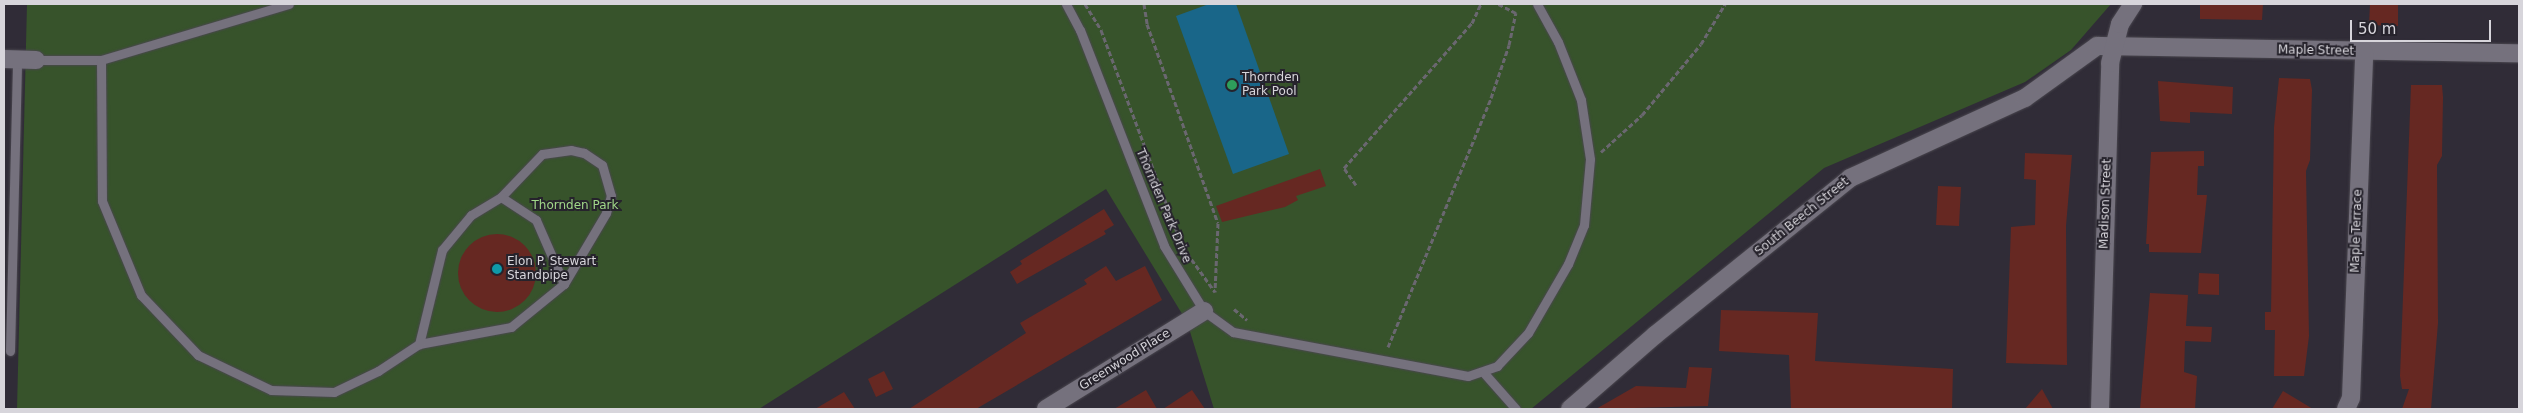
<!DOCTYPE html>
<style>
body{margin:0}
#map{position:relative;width:2523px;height:413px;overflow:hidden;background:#302c37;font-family:"DejaVu Sans",sans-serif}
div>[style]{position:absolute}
.green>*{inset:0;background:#37532b}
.water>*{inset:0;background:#196689}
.building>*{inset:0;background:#662822}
.round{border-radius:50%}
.path>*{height:3px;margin-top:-1.5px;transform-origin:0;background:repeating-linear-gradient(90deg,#6a6770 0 5px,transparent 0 7.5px)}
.roads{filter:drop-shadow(0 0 1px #4a474f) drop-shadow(0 0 1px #4a474f)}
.service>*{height:9px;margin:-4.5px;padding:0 4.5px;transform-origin:4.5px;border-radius:4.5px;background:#75717d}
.minor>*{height:18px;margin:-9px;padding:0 9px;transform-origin:9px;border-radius:9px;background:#75717d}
.dots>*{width:14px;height:14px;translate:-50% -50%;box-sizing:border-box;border:2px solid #26232c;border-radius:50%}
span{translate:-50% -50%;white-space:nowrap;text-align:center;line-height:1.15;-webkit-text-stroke:4px #26232c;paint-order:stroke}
.street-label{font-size:12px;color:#d7d5db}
.poi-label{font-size:12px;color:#d7d5db}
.left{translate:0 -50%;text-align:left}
.park-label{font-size:12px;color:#a0d788}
.frame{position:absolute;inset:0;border:5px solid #d7d5db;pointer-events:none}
.scale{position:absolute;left:2350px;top:20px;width:141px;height:22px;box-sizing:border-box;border:2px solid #d7d5db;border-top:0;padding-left:6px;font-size:15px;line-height:18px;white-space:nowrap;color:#d7d5db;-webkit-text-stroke:4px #26232c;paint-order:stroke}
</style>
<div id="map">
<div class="green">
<div style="clip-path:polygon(27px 4px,2111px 4px,2071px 50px,2025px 82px,1824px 168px,1531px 409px,1214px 409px,1187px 322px,1106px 189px,759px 409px,17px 409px)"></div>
</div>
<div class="water">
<div style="clip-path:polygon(1209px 4px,1236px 4px,1289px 154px,1233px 174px,1176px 16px)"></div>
</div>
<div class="building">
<div style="clip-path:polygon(2200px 4px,2263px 4px,2262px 20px,2200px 19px)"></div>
<div style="clip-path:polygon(2370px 4px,2398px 4px,2398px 26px,2369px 25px)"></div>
<div style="clip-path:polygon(2279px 78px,2310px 79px,2312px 90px,2310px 160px,2306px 171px,2309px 336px,2304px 376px,2274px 376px,2275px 330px,2265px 330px,2265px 312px,2271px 312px,2274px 127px)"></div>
<div style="clip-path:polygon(2158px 81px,2233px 87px,2232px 114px,2190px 112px,2190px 123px,2160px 121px)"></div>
<div style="clip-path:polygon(2411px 85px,2442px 85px,2443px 97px,2442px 156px,2437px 165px,2438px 323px,2431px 409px,2402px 409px,2409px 389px,2402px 389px,2400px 376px)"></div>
<div style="clip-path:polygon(2204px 151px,2204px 166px,2198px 166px,2197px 195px,2207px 195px,2201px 253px,2149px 252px,2149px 244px,2146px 244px,2151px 152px)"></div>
<div style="clip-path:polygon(2025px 153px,2072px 155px,2066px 226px,2067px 365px,2006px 363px,2011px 227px,2035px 225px,2036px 180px,2024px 179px)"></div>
<div style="clip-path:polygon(1320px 169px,1326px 186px,1296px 196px,1298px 200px,1285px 207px,1222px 222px,1216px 206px)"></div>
<div style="clip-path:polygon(1938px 186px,1961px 187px,1959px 226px,1936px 225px)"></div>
<div style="clip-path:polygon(1104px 209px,1114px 225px,1104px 231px,1106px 234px,1017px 284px,1010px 272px,1022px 264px,1020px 261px)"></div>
<div class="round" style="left:458px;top:234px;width:78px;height:78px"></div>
<div style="clip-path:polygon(1106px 266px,1116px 281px,1145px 266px,1162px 300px,976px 409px,909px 409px,1026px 333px,1020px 323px,1087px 284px,1084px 280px)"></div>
<div style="clip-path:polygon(2199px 273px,2219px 274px,2219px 295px,2198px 294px)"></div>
<div style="clip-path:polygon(2150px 293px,2188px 295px,2186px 326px,2212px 327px,2211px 342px,2185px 341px,2184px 372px,2197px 376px,2195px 409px,2140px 409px)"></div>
<div style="clip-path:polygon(1721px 310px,1818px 313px,1815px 361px,1953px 369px,1952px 409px,1791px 409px,1789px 355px,1719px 351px)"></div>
<div style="clip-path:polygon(1689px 367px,1712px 368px,1708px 406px,1596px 409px,1636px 386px,1686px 388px)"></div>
<div style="clip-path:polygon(884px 371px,893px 389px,876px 397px,868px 379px)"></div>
<div style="clip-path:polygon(2042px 389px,2053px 409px,2025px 409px)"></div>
<div style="clip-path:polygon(1146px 390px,1157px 409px,1114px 409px)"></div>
<div style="clip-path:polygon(1192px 390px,1205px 409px,1163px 409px)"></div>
<div style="clip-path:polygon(2283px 391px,2313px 409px,2272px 409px)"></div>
<div style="clip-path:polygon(844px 392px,855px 409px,815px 409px)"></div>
</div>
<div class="path">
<div style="left:1085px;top:4px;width:31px;rotate:58deg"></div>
<div style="left:1101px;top:30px;width:231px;rotate:69.4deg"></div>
<div style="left:1144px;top:4px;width:20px;rotate:81deg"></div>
<div style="left:1147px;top:24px;width:211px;rotate:70.4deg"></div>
<div style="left:1218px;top:223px;width:69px;rotate:92.5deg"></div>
<div style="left:1601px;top:152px;width:55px;rotate:-42.1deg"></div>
<div style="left:1642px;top:115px;width:92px;rotate:-50.3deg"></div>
<div style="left:1701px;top:44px;width:47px;rotate:-59deg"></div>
<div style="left:1356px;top:185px;width:21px;rotate:-125deg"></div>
<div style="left:1344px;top:168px;width:193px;rotate:-48.6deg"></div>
<div style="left:1472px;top:23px;width:21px;rotate:-65deg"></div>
<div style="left:1187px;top:253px;width:48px;rotate:54.3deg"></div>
<div style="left:1234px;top:309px;width:17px;rotate:40deg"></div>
<div style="left:1388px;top:347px;width:269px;rotate:-67.5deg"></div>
<div style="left:1491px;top:98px;width:56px;rotate:-71.2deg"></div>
<div style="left:1509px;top:45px;width:33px;rotate:-78deg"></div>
<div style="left:1516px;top:13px;width:20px;rotate:-153deg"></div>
</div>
<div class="roads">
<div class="service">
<div style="left:1066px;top:4px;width:30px;rotate:62deg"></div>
<div style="left:1080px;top:30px;width:232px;rotate:68.7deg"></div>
<div style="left:1164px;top:246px;width:76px;rotate:58.4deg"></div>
<div style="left:1204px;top:311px;width:36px;rotate:36deg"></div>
<div style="left:1233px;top:332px;width:239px;rotate:10.6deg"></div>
<div style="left:1468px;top:376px;width:31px;rotate:-19deg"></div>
<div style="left:1497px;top:366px;width:45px;rotate:-46.8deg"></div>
<div style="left:1528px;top:333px;width:80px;rotate:-59.9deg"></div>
<div style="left:1568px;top:264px;width:42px;rotate:-67.7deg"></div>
<div style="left:1584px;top:225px;width:66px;rotate:-84.8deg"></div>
<div style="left:1590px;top:159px;width:60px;rotate:-98.7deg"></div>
<div style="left:1581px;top:100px;width:62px;rotate:-111.6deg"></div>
<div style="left:1558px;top:42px;width:43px;rotate:-118.9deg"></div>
<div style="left:36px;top:60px;width:65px"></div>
<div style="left:101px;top:60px;width:196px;rotate:-16.6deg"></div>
<div style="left:101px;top:60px;width:141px;rotate:89.6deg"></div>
<div style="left:102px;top:201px;width:102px;rotate:67.5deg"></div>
<div style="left:141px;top:295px;width:83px;rotate:46.5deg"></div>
<div style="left:198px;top:355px;width:81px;rotate:25.6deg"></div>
<div style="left:271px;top:390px;width:63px;rotate:1.8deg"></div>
<div style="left:334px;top:392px;width:49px;rotate:-25.5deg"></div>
<div style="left:378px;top:371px;width:49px;rotate:-33.4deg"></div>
<div style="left:419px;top:344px;width:94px;rotate:-10.5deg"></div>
<div style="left:511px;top:327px;width:68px;rotate:-39.1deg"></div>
<div style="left:564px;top:284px;width:82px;rotate:-59.4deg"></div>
<div style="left:606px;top:213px;width:18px;rotate:-74deg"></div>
<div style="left:611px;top:196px;width:32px;rotate:-106deg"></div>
<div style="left:602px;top:165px;width:22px;rotate:-146deg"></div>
<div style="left:584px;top:153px;width:13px;rotate:-167deg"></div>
<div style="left:571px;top:150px;width:29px;rotate:172deg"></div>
<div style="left:542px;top:154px;width:59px;rotate:133.6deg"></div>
<div style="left:501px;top:197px;width:35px;rotate:149deg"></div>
<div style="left:471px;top:215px;width:45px;rotate:129.6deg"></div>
<div style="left:442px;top:250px;width:97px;rotate:103.7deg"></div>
<div style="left:501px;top:197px;width:42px;rotate:33.3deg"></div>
<div style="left:536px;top:220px;width:70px;rotate:66.4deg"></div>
<div style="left:10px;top:351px;width:292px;rotate:-88.6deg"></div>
<div style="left:1484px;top:373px;width:48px;rotate:48.4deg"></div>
</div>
<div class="minor">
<div style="left:4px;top:59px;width:32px;rotate:2deg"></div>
<div style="left:1046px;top:409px;width:186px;rotate:-31.8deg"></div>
<div style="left:1570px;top:409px;width:113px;rotate:-41deg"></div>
<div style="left:1655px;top:335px;width:250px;rotate:-38.8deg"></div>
<div style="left:1850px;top:178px;width:192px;rotate:-24.6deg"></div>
<div style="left:2025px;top:98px;width:89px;rotate:-35.8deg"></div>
<div style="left:2097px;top:46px;width:422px;rotate:1deg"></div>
<div style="left:2100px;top:409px;width:346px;rotate:-88.3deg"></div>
<div style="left:2110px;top:63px;width:40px;rotate:-75.6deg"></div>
<div style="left:2120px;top:24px;width:24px;rotate:-57deg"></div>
<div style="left:2346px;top:409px;width:12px;rotate:-66deg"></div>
<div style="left:2351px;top:398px;width:346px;rotate:-87.8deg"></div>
</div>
</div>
<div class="dots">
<div style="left:1232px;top:85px;background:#2e9e5b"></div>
<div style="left:497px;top:269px;background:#0f9aa8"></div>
</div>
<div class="street-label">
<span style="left:2316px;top:51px;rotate:1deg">Maple Street</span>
<span style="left:2106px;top:204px;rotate:-88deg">Madison Street</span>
<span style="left:1163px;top:206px;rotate:67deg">Thornden Park Drive</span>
<span style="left:1802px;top:217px;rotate:-39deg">South Beech Street</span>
<span style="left:2357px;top:231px;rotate:-88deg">Maple Terrace</span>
<span style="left:1125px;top:360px;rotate:-32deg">Greenwood Place</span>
</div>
<div class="poi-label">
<span class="left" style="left:1242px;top:85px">Thornden<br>Park Pool</span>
<span class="left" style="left:507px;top:269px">Elon P. Stewart<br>Standpipe</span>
</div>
<div class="park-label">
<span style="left:575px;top:206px">Thornden Park</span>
</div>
<div class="frame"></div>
<div class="scale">50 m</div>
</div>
